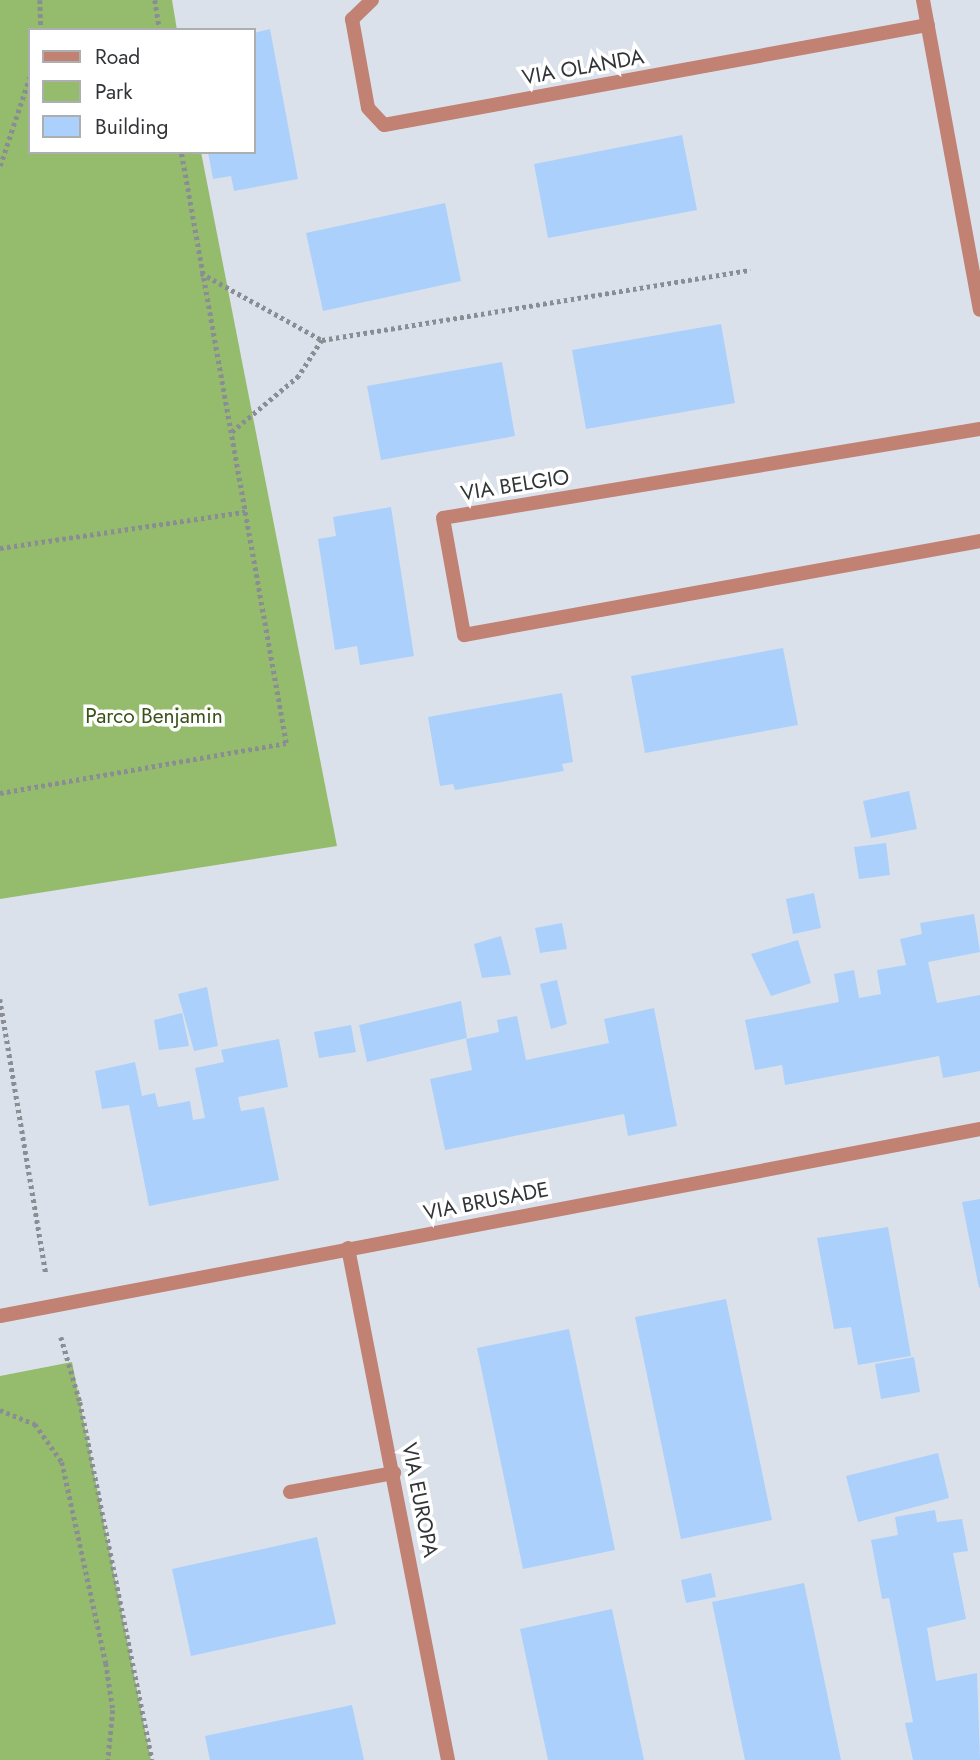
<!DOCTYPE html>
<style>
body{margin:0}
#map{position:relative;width:980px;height:1760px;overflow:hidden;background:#dbe1ea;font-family:Jost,sans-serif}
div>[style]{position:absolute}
.green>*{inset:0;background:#95bc6d}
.building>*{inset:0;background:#abd0fb}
.path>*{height:4.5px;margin-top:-2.25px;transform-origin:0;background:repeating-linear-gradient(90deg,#8a8e94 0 3.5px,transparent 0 7px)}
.lane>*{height:14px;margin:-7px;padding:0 7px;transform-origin:7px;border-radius:7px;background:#c18274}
.street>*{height:14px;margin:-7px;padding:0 7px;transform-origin:7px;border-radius:7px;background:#c18274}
span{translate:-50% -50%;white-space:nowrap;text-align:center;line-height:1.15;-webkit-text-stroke:7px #fff;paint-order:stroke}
.street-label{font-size:21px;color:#323437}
.park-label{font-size:21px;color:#385218}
.legend{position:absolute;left:28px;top:28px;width:228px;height:126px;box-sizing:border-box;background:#fff;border:2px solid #adaeaf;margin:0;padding:9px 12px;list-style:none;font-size:21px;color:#323437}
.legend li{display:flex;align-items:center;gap:14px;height:35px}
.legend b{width:35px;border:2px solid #adaeaf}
</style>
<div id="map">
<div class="green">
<div style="clip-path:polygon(0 0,172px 0,177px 30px,30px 30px,30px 152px,201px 152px,337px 846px,0 899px)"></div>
<div style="clip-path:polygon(72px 1362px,151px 1760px,0 1760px,0 1376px)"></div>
</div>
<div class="building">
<div style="clip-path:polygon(270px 29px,298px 179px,234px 191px,231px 176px,213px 179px,208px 152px,254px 152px,254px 33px)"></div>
<div style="clip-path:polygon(682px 135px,697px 210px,548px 238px,534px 164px)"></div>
<div style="clip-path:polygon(445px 203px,461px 281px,323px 311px,306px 233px)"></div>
<div style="clip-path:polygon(721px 324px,735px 403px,586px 429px,572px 350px)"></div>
<div style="clip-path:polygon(502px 362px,515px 436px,381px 460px,367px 386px)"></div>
<div style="clip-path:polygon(391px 507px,414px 656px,360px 665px,357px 646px,335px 650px,318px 539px,336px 536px,333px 517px)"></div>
<div style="clip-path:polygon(783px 648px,798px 725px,645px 753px,631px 676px)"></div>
<div style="clip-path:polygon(562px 693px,573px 762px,562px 764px,564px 771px,455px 790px,453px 784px,440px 786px,428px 717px)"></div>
<div style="clip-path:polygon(909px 791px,917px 829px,871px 838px,863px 801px)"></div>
<div style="clip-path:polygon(886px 843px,890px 875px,859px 879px,854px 847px)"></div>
<div style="clip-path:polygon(814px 893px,821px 928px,793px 934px,786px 899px)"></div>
<div style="clip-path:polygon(974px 914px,980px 952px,928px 962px,937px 1003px,980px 995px,980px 1071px,943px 1078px,939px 1056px,785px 1085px,782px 1065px,755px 1070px,745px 1020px,839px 1002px,834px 974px,854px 970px,859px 998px,881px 994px,877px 970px,906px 965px,900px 939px,922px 934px,920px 923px)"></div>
<div style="clip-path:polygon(562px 923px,567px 949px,540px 953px,535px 928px)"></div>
<div style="clip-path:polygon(501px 936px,511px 975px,482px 978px,474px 944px)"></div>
<div style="clip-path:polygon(798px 940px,811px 983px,771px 996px,751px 954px)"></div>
<div style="clip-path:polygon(557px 980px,567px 1024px,551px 1029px,540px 984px)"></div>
<div style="clip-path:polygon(207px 987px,218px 1046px,194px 1051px,178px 994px)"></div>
<div style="clip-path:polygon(461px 1001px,467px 1038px,367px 1062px,359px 1025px)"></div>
<div style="clip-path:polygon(654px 1008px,677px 1126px,628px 1136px,624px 1114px,445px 1150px,430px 1079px,472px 1070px,466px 1039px,499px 1032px,497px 1020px,517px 1016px,526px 1060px,609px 1043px,604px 1019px)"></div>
<div style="clip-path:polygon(182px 1013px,189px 1046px,159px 1050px,154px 1020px)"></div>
<div style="clip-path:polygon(351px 1025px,356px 1052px,319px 1058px,314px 1032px)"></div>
<div style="clip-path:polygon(279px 1039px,288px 1087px,238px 1097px,241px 1111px,264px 1107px,279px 1180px,149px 1206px,129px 1105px,102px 1109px,95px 1071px,135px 1062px,142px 1096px,155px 1093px,158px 1107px,190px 1101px,193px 1120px,205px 1118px,195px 1068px,224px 1062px,221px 1050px)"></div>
<div style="clip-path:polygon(980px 1199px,980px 1287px,979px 1288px,962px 1202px)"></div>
<div style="clip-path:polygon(888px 1227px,911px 1356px,858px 1365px,851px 1327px,834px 1329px,817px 1238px)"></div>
<div style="clip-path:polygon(726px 1299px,772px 1520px,681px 1539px,635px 1317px)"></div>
<div style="clip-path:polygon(569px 1329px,615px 1550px,523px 1569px,477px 1348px)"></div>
<div style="clip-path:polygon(914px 1357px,920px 1392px,881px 1399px,875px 1364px)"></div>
<div style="clip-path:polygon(938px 1453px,949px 1498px,858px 1522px,846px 1476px)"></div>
<div style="clip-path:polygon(935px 1510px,937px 1522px,962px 1519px,968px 1551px,953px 1553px,966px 1619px,927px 1628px,936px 1681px,977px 1673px,980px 1760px,913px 1760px,905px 1723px,913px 1722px,889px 1598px,882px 1599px,871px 1540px,898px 1535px,895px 1517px)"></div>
<div style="clip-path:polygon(317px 1537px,336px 1624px,191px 1656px,172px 1569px)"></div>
<div style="clip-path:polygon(711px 1573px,716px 1597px,686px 1603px,681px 1580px)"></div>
<div style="clip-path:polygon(804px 1583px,841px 1760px,745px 1760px,712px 1602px)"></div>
<div style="clip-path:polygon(612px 1609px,644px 1760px,548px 1760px,520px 1629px)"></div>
<div style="clip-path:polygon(352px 1705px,364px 1760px,210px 1760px,205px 1736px)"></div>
</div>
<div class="path">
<div style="left:40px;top:0;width:30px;rotate:88deg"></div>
<div style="left:155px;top:0;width:30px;rotate:81deg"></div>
<div style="left:0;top:166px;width:95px;rotate:-71.6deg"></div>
<div style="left:201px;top:273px;width:138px;rotate:29deg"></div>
<div style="left:322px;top:340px;width:43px;rotate:122.6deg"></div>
<div style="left:299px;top:376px;width:89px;rotate:140deg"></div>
<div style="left:322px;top:340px;width:434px;rotate:-9.3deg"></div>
<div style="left:0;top:548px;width:248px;rotate:-8.4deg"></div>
<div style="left:0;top:793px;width:290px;rotate:-9.9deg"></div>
<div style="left:286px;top:743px;width:600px;rotate:-100.07deg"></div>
<div style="left:0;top:999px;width:279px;rotate:80.5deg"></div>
<div style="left:61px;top:1337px;width:68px;rotate:73.7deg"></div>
<div style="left:80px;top:1402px;width:365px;rotate:78.6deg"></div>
<div style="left:0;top:1410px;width:38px;rotate:22deg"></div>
<div style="left:35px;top:1424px;width:47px;rotate:54.6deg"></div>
<div style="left:62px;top:1462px;width:206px;rotate:77.7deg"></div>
<div style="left:106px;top:1663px;width:48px;rotate:81.5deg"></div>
<div style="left:113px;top:1710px;width:50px;rotate:95.7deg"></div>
</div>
<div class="lane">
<div style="left:290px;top:1492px;width:106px;rotate:-10.4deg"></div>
</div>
<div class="street">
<div style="left:372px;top:0;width:28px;rotate:136deg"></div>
<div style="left:352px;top:19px;width:90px;rotate:79.8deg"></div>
<div style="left:368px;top:108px;width:23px;rotate:47deg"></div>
<div style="left:384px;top:125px;width:553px;rotate:-10.42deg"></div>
<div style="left:923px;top:0;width:315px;rotate:79.6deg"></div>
<div style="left:980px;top:429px;width:544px;rotate:170.59deg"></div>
<div style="left:443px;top:518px;width:119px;rotate:79.8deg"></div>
<div style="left:464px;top:635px;width:524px;rotate:-10.32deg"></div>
<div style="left:348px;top:1248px;width:522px;rotate:78.95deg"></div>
<div style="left:0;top:1316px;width:998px;rotate:-10.8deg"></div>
</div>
<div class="street-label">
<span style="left:583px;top:67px;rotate:-10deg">VIA OLANDA</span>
<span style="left:515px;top:485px;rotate:-9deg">VIA BELGIO</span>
<span style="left:486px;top:1201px;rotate:-11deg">VIA BRUSADE</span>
<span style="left:420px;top:1500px;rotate:79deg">VIA EUROPA</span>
</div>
<div class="park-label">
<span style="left:154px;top:716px">Parco Benjamin</span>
</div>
<ul class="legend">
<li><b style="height:9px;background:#c18274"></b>Road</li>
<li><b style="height:19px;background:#95bc6d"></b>Park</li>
<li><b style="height:19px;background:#abd0fb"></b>Building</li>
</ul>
</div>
